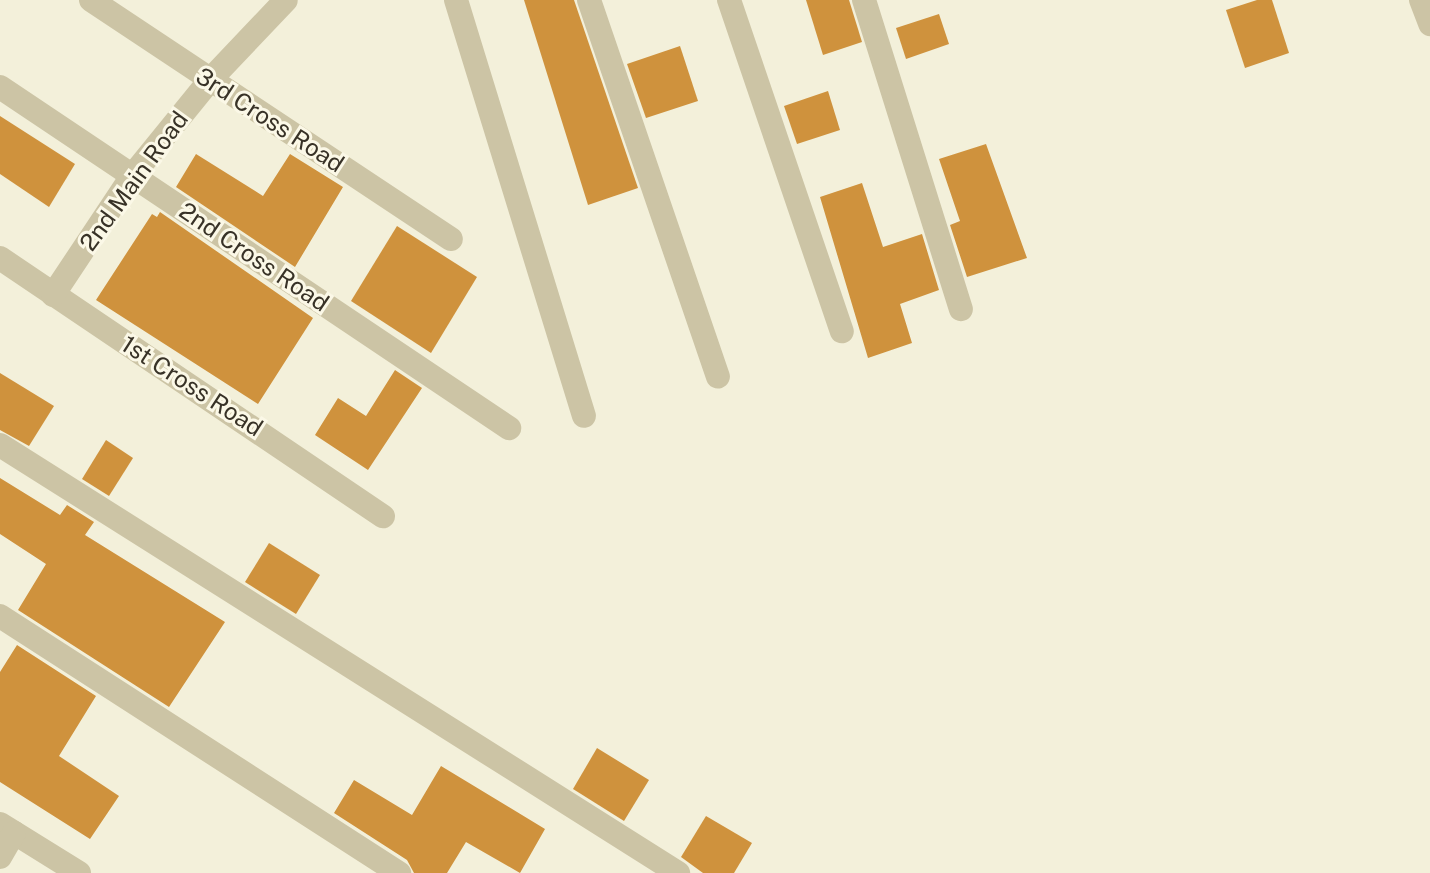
<!DOCTYPE html>
<style>
body{margin:0}
#map{position:relative;width:1430px;height:873px;overflow:hidden;background:#f3f0da;font-family:"Public Sans",sans-serif}
div>[style]{position:absolute}
.building>*{inset:0;background:#cf923d}
.minor>*{height:24px;margin:-12px;padding:0 12px;transform-origin:12px;border-radius:12px;background:#ccc4a5}
span{translate:-50% -50%;white-space:nowrap;text-align:center;line-height:1.15;-webkit-text-stroke:6px #fbf8e7;paint-order:stroke}
.street-label{font-size:24px;color:#383227}
</style>
<div id="map">
<div class="building">
<div style="clip-path:polygon(524px 0,574px 0,638px 188px,588px 205px)"></div>
<div style="clip-path:polygon(806px 0,849px 0,862px 42px,823px 55px)"></div>
<div style="clip-path:polygon(1257px 0,1272px 0,1289px 53px,1245px 68px,1226px 10px)"></div>
<div style="clip-path:polygon(939px 14px,949px 44px,906px 59px,896px 28px)"></div>
<div style="clip-path:polygon(680px 46px,698px 101px,646px 118px,627px 64px)"></div>
<div style="clip-path:polygon(828px 91px,840px 130px,797px 144px,784px 106px)"></div>
<div style="clip-path:polygon(0 116px,75px 164px,49px 207px,0 174px)"></div>
<div style="clip-path:polygon(986px 144px,1027px 258px,967px 277px,950px 225px,960px 221px,939px 159px)"></div>
<div style="clip-path:polygon(196px 154px,263px 196px,290px 154px,343px 187px,295px 267px,176px 187px)"></div>
<div style="clip-path:polygon(862px 183px,883px 247px,922px 234px,939px 290px,900px 304px,912px 343px,868px 358px,820px 197px)"></div>
<div style="clip-path:polygon(160px 212px,313px 318px,258px 404px,96px 300px,152px 214px,157px 217px)"></div>
<div style="clip-path:polygon(397px 226px,477px 277px,431px 353px,351px 301px)"></div>
<div style="clip-path:polygon(395px 370px,422px 388px,368px 470px,315px 435px,338px 398px,366px 416px)"></div>
<div style="clip-path:polygon(0 373px,54px 406px,29px 446px,0 430px)"></div>
<div style="clip-path:polygon(106px 440px,133px 458px,109px 496px,82px 479px)"></div>
<div style="clip-path:polygon(0 478px,60px 515px,67px 505px,94px 522px,85px 535px,225px 622px,169px 707px,18px 610px,46px 564px,0 534px)"></div>
<div style="clip-path:polygon(269px 543px,320px 575px,296px 614px,245px 582px)"></div>
<div style="clip-path:polygon(17px 645px,96px 696px,59px 756px,119px 796px,90px 839px,0 782px,0 672px)"></div>
<div style="clip-path:polygon(597px 748px,649px 780px,624px 821px,573px 789px)"></div>
<div style="clip-path:polygon(441px 766px,545px 829px,520px 873px,466px 842px,447px 873px,414px 873px,407px 860px,334px 813px,354px 780px,412px 815px)"></div>
<div style="clip-path:polygon(706px 816px,752px 843px,734px 873px,703px 873px,681px 857px)"></div>
</div>
<div class="minor">
<div style="left:91px;top:0;width:432px;rotate:33.6deg"></div>
<div style="left:456px;top:0;width:435px;rotate:72.9deg"></div>
<div style="left:589px;top:0;width:398px;rotate:71.1deg"></div>
<div style="left:729px;top:0;width:350px;rotate:71.2deg"></div>
<div style="left:864px;top:0;width:324px;rotate:72.6deg"></div>
<div style="left:1421px;top:0;width:26px;rotate:69deg"></div>
<div style="left:0;top:87px;width:613px;rotate:33.82deg"></div>
<div style="left:0;top:258px;width:462px;rotate:34deg"></div>
<div style="left:53px;top:295px;width:143px;rotate:-56.4deg"></div>
<div style="left:132px;top:176px;width:124px;rotate:-50.9deg"></div>
<div style="left:210px;top:80px;width:110px;rotate:-46.5deg"></div>
<div style="left:0;top:445px;width:802px;rotate:32.26deg"></div>
<div style="left:0;top:616px;width:475px;rotate:32.8deg"></div>
<div style="left:0;top:824px;width:93px;rotate:31.8deg"></div>
<div style="left:0;top:857px;width:28px;rotate:-60deg"></div>
</div>
<div class="street-label">
<span style="left:270px;top:120px;rotate:33deg">3rd Cross Road</span>
<span style="left:134px;top:181px;rotate:-54deg">2nd Main Road</span>
<span style="left:254px;top:257px;rotate:34deg">2nd Cross Road</span>
<span style="left:192px;top:386px;rotate:33deg">1st Cross Road</span>
</div>
</div>
